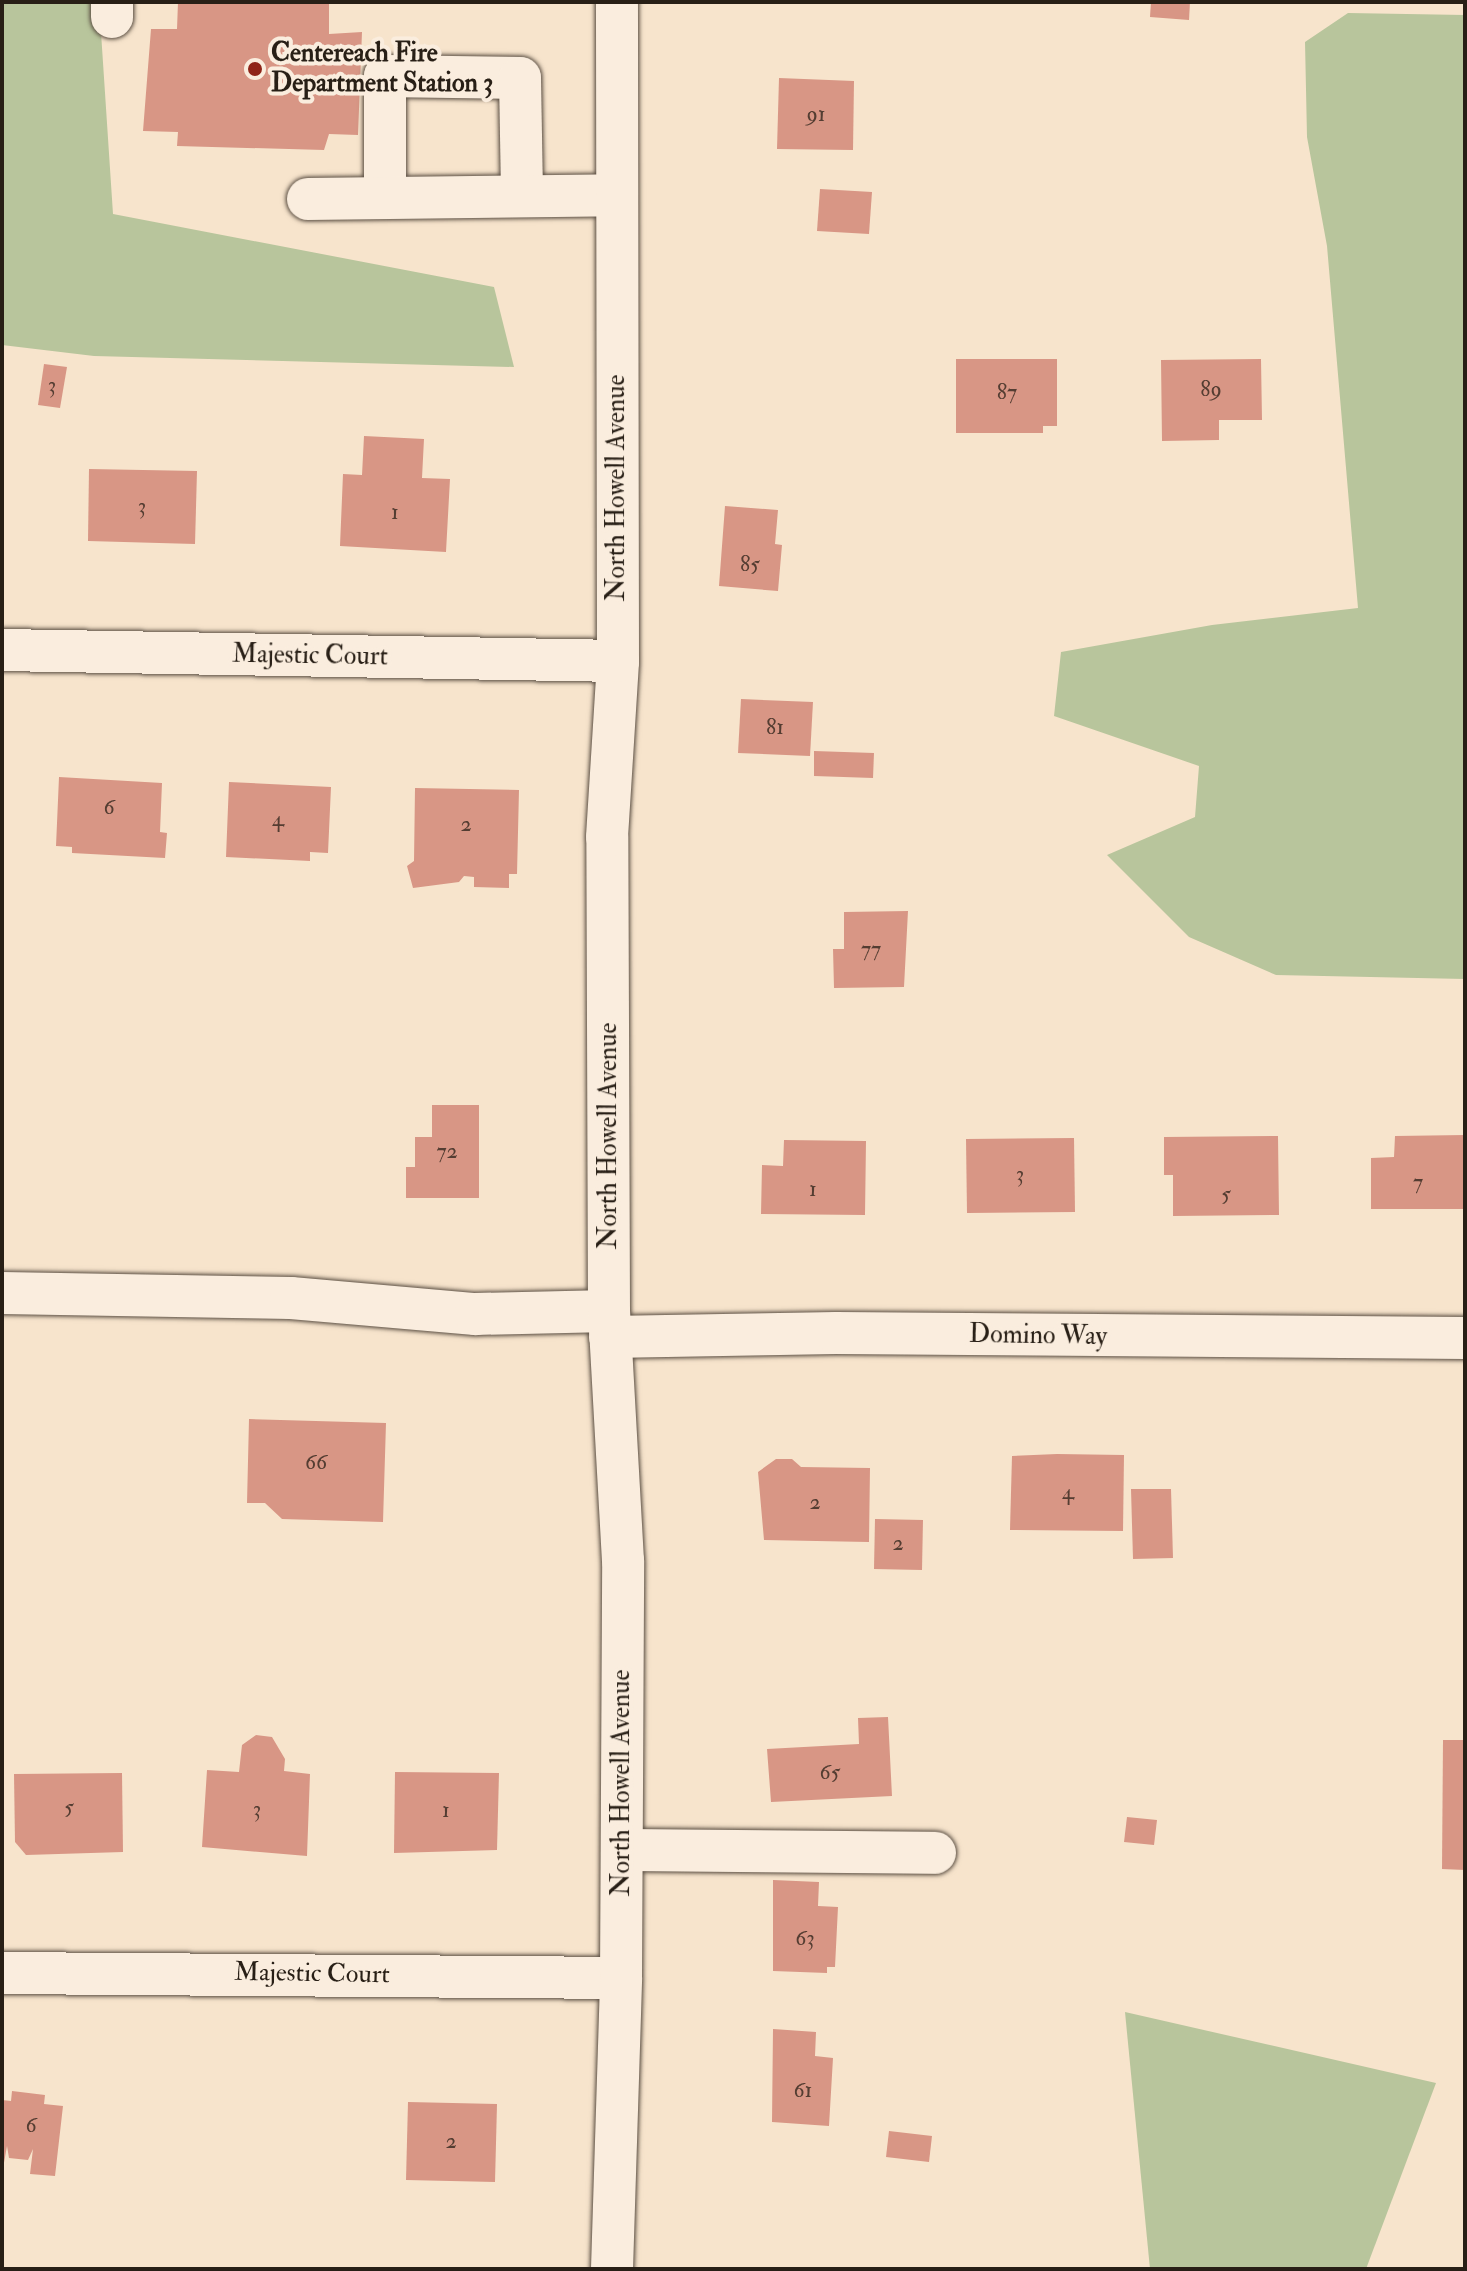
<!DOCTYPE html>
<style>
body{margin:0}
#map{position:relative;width:1467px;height:2271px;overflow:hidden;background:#f7e4cc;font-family:"IM FELL Double Pica",serif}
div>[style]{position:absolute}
.green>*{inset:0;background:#b8c59c}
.building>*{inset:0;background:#d89685}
.roads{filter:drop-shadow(0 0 2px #5c5044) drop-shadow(0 0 2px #5c5044)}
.minor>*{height:42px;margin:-21px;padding:0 21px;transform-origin:21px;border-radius:21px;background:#faedde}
.dots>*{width:22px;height:22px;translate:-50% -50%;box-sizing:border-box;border:4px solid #faedde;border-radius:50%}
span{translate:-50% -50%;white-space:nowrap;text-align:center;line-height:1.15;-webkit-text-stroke:8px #faedde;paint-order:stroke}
.number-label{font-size:22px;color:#543d32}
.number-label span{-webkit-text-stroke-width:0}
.poi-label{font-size:26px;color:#281f16;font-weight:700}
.left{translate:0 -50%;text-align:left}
.street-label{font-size:26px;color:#281f16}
.frame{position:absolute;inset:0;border:4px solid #281f16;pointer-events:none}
</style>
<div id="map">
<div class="green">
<div style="clip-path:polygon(2px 2px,99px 2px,113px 214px,494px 287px,514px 367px,94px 356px,2px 345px)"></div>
<div style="clip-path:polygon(1348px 13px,1465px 15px,1465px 979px,1276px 975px,1189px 937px,1107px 855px,1195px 817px,1199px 766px,1054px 716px,1061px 652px,1212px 625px,1358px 608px,1327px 246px,1307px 137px,1305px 42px)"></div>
<div style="clip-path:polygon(1125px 2012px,1436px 2083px,1366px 2269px,1150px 2269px)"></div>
</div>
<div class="building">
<div style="clip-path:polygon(178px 2px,329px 2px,329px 34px,362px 32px,358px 135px,329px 134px,324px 150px,177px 146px,178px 132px,143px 131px,151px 29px,177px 29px)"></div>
<div style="clip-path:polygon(1151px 2px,1190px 2px,1189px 20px,1150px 17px)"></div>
<div style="clip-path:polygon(779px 78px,854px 81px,853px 150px,777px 149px)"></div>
<div style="clip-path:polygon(820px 189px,872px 192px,869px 234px,817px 231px)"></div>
<div style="clip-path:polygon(956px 359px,1057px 359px,1057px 426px,1043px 426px,1043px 433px,956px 433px)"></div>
<div style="clip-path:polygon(1261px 359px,1262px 420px,1219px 420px,1219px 440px,1162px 441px,1161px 360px)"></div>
<div style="clip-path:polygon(44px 364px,67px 367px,60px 408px,38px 405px)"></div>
<div style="clip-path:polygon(364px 436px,424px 439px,422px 478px,450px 479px,446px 552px,340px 546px,343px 474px,362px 475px)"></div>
<div style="clip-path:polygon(89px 469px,197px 471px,195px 544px,88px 541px)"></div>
<div style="clip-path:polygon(725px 506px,778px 510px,775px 544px,782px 545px,778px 591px,719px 586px)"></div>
<div style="clip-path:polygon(741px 699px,813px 702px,810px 756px,738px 753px)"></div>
<div style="clip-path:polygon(814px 751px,874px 753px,873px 778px,814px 776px)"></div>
<div style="clip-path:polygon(59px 777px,162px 783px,160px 832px,167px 833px,165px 858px,72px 853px,72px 847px,56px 846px)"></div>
<div style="clip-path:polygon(229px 782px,331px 787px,328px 853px,310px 852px,310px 861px,226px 857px)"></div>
<div style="clip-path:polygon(415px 788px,519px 790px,517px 874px,509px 874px,509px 888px,474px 887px,474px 877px,464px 876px,459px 882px,413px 888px,407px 866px,414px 861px)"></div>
<div style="clip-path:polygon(908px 911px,904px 987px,834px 988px,833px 949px,844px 949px,844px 912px)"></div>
<div style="clip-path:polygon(432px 1105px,479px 1105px,479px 1198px,406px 1198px,406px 1167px,415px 1167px,415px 1137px,432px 1137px)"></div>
<div style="clip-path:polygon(1465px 1135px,1465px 1209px,1371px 1209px,1371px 1158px,1394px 1157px,1395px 1136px)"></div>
<div style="clip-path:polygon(1278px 1136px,1279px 1215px,1173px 1216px,1173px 1175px,1164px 1175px,1164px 1137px)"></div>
<div style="clip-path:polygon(1074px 1138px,1075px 1212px,967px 1213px,966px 1139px)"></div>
<div style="clip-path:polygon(784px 1140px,866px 1141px,865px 1215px,761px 1214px,762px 1165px,783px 1166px)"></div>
<div style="clip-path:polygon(249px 1419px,386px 1423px,383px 1522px,282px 1519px,265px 1503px,247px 1503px)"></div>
<div style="clip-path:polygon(1057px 1454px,1124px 1455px,1123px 1531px,1010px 1530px,1012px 1456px)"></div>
<div style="clip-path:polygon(776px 1459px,792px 1459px,801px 1467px,870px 1468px,869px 1542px,764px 1540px,758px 1472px)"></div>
<div style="clip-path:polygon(1131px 1489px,1171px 1489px,1173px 1558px,1133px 1559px)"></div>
<div style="clip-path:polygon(875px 1519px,923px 1520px,922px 1570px,874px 1569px)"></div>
<div style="clip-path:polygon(888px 1717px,892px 1796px,771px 1802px,767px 1749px,859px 1744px,858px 1718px)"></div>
<div style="clip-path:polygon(256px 1735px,272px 1737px,285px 1759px,284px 1771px,310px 1774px,307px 1856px,202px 1847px,207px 1770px,239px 1772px,242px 1745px)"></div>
<div style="clip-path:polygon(1443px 1740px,1465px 1740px,1465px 1870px,1442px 1869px)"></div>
<div style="clip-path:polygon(395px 1772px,499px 1773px,497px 1850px,394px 1853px)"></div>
<div style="clip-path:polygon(122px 1773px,123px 1852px,26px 1855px,15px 1842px,14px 1774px)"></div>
<div style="clip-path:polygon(1127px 1817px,1157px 1820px,1154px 1845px,1124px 1842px)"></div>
<div style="clip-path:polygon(773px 1880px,819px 1882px,818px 1906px,838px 1907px,835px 1967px,827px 1967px,827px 1973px,773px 1971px)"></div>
<div style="clip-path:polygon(773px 2029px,816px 2032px,815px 2056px,833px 2058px,829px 2126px,772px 2122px)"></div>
<div style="clip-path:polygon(12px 2091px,45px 2095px,44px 2104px,63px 2106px,55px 2176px,30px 2174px,33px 2149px,28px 2160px,9px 2158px,7px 2146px,2px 2174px,2px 2100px,11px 2101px)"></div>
<div style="clip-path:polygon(408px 2102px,497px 2104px,495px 2182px,406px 2180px)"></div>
<div style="clip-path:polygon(889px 2131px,932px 2136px,929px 2162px,886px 2157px)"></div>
</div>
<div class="roads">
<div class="minor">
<div style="left:112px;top:17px;width:15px;rotate:-90deg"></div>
<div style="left:385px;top:198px;width:122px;rotate:-90deg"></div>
<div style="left:385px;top:76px;width:135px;rotate:0.8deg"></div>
<div style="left:520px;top:78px;width:118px;rotate:89deg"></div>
<div style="left:308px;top:199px;width:309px;rotate:-0.7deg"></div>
<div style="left:2px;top:650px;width:616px;rotate:1.02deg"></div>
<div style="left:2px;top:1293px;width:289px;rotate:1deg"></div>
<div style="left:291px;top:1298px;width:185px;rotate:5deg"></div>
<div style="left:475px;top:1314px;width:134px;rotate:-1.3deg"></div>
<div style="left:610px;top:1337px;width:226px;rotate:-1deg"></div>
<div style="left:836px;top:1333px;width:629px;rotate:0.46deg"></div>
<div style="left:622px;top:1850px;width:313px;rotate:0.5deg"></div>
<div style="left:2px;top:1973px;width:619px;rotate:0.46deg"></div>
<div style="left:612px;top:2269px;width:291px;rotate:-88.2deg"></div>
<div style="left:621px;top:1978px;width:417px;rotate:-89.7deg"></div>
<div style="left:623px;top:1561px;width:250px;rotate:-93.2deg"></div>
<div style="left:609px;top:1311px;width:474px;rotate:-90.2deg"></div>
<div style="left:607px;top:837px;width:176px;rotate:-86.4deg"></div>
<div style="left:618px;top:661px;width:659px;rotate:-90.09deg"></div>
</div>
</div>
<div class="dots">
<div style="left:255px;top:69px;background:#8f2418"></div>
</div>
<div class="number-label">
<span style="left:816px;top:115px">91</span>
<span style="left:52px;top:386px">3</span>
<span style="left:1211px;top:390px">89</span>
<span style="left:1007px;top:393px">87</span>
<span style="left:142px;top:507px">3</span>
<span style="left:395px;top:513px">1</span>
<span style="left:750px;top:565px">85</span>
<span style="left:775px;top:728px">81</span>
<span style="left:109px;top:808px">6</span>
<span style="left:278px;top:820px">4</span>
<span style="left:466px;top:825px">2</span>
<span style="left:871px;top:950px">77</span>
<span style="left:447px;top:1152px">72</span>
<span style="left:1020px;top:1175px">3</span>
<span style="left:1418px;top:1183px">7</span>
<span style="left:813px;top:1190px">1</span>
<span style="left:1226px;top:1195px">5</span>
<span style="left:316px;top:1463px">66</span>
<span style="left:1068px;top:1493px">4</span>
<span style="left:815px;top:1503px">2</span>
<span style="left:898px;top:1544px">2</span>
<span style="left:830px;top:1773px">65</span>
<span style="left:69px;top:1808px">5</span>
<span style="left:257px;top:1810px">3</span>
<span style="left:446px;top:1811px">1</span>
<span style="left:805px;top:1939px">63</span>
<span style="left:803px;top:2091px">61</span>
<span style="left:31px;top:2126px">6</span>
<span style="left:451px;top:2142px">2</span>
</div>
<div class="poi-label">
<span class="left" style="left:271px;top:69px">Centereach Fire<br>Department Station 3</span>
</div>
<div class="street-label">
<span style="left:617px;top:488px;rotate:-90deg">North Howell Avenue</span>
<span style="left:310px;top:656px;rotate:1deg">Majestic Court</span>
<span style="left:609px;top:1136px;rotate:-90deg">North Howell Avenue</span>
<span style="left:1038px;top:1336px;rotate:1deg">Domino Way</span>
<span style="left:622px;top:1783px;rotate:-90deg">North Howell Avenue</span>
<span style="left:312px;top:1974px;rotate:1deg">Majestic Court</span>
</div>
<div class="frame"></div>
</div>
